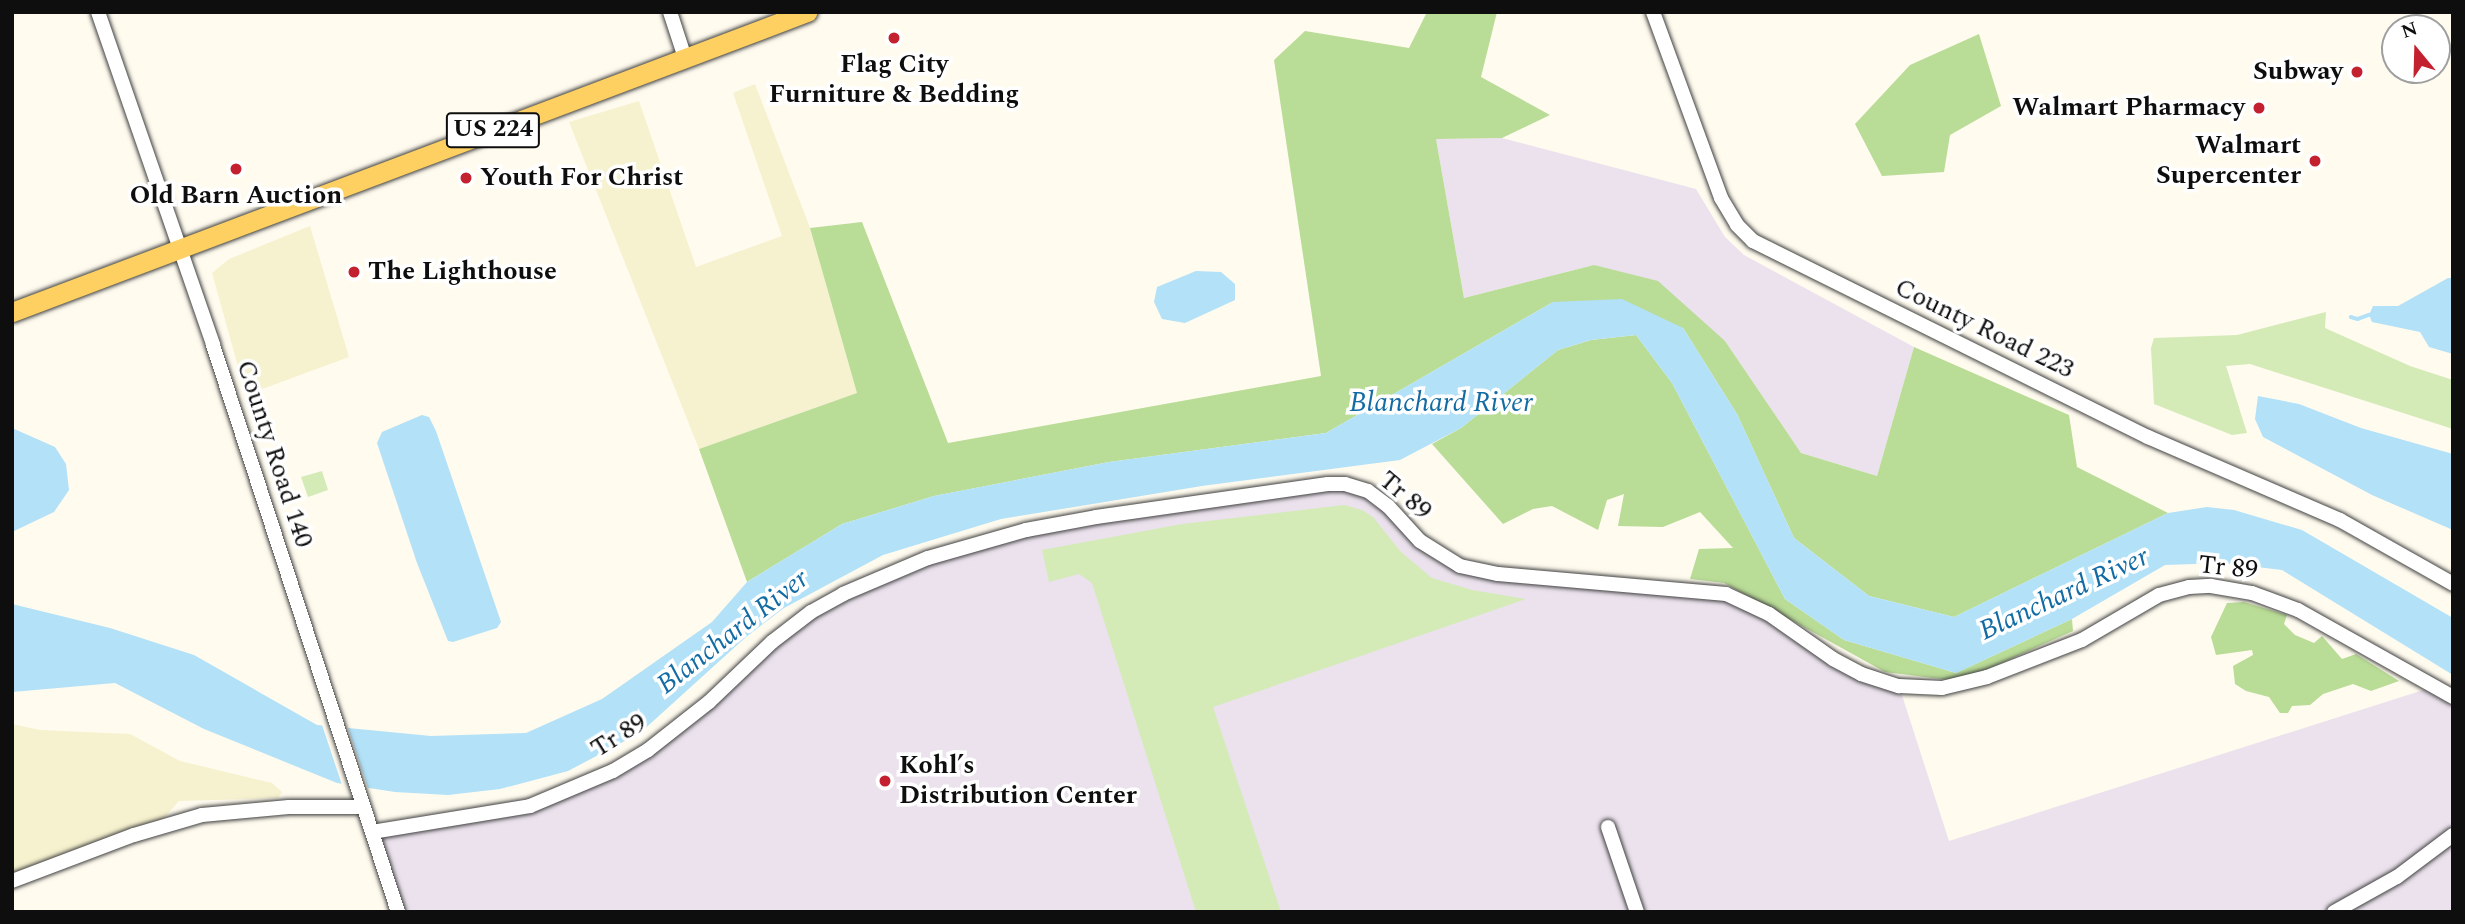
<!DOCTYPE html>
<meta charset="utf-8">
<style>
body{margin:0}
#map{position:relative;width:2465px;height:924px;overflow:hidden;background:#fffbef;font-family:Spectral,serif}
div>[style]{position:absolute}
.industrial>*{inset:0;background:#ebe2ed}
.farmland>*{inset:0;background:#f6f1ce}
.green>*{inset:0;background:#d4ebb7}
.forest>*{inset:0;background:#b9dc96}
.water>*{inset:0;background:#b2e1f8}
.pier>*{inset:0;background:#fffbef}
.stream>*{height:3.5px;margin:-1.75px;padding:0 1.75px;transform-origin:1.75px;border-radius:1.75px;background:#b2e1f8}
.roads{filter:drop-shadow(0 0 2px #414141) drop-shadow(0 0 2px #414141)}
.minor>*{height:14px;margin:-7px;padding:0 7px;transform-origin:7px;border-radius:7px;background:#fff}
.major>*{height:19px;margin:-9.5px;padding:0 9.5px;transform-origin:9.5px;border-radius:9.5px;background:#fdd061}
.dots>*{width:19px;height:19px;translate:-50% -50%;box-sizing:border-box;border:4px solid #fff;border-radius:50%}
span{translate:-50% -50%;white-space:nowrap;text-align:center;line-height:1.15;-webkit-text-stroke:7px #fff;paint-order:stroke}
.shield-label span{padding:2px 5px;background:#fff;border:2px solid;border-radius:5px;-webkit-text-stroke-width:0}
.shield-label{font-size:24px;color:#0e0e0e;font-weight:700}
.poi-label{font-size:26px;color:#0e0e0e;font-weight:700}
.right{translate:-100% -50%;text-align:right}
.left{translate:0 -50%;text-align:left}
.street-label{font-size:26px;color:#0e0e0e}
.water-label{font-size:28px;color:#136ba4;font-style:italic}
.frame{position:absolute;inset:0;border:14px solid #0e0e0e;pointer-events:none}
.north{position:absolute;left:2381px;top:14px;width:70px;height:70px;box-sizing:border-box;background:#fff;border:2px solid #9f9f9f;border-radius:50%;rotate:341deg;font-size:19px;font-weight:700;line-height:28px;text-align:center;color:#0e0e0e}
.north::after{content:'';display:block;margin:auto;width:24px;height:32px;background:#c32130;clip-path:polygon(50% 0,100% 100%,50% 72%,0 100%)}
</style>
<div id="map">
<div class="industrial">
<div style="clip-path:polygon(1502px 138px,1696px 189px,1725px 237px,1744px 255px,1914px 347px,1877px 476px,1801px 453px,1725px 341px,1594px 265px,1464px 298px,1436px 139px)"></div>
<div style="clip-path:polygon(1345px 484px,1388px 506px,1446px 559px,1498px 574px,1742px 600px,1833px 659px,1899px 686px,1949px 841px,2436px 686px,2453px 696px,2453px 912px,398px 912px,372px 832px,530px 806px,613px 771px,772px 642px,886px 574px,1026px 530px)"></div>
</div>
<div class="farmland">
<div style="clip-path:polygon(755px 84px,810px 228px,857px 393px,699px 449px,569px 122px,639px 101px,696px 267px,782px 236px,733px 93px)"></div>
<div style="clip-path:polygon(310px 226px,349px 357px,246px 395px,212px 273px,229px 259px)"></div>
<div style="clip-path:polygon(12px 724px,40px 730px,130px 734px,180px 761px,272px 783px,282px 792px,278px 798px,179px 801px,155px 828px,12px 881px)"></div>
</div>
<div class="green">
<div style="clip-path:polygon(2326px 312px,2325px 328px,2410px 366px,2453px 380px,2453px 429px,2250px 364px,2226px 366px,2247px 433px,2232px 435px,2154px 404px,2151px 348px,2154px 338px,2237px 335px)"></div>
<div style="clip-path:polygon(322px 471px,328px 490px,308px 497px,301px 477px)"></div>
<div style="clip-path:polygon(1344px 505px,1362px 510px,1373px 517px,1401px 552px,1432px 578px,1472px 590px,1526px 599px,1213px 707px,1281px 912px,1196px 912px,1092px 583px,1079px 574px,1049px 582px,1042px 550px,1182px 524px)"></div>
</div>
<div class="forest">
<div style="clip-path:polygon(1427px 12px,1497px 12px,1481px 77px,1550px 115px,1502px 138px,1436px 139px,1464px 298px,1594px 265px,1658px 281px,1725px 341px,1801px 453px,1877px 476px,1914px 347px,2069px 415px,2077px 467px,2168px 513px,1954px 617px,1869px 596px,1794px 538px,1737px 414px,1683px 328px,1553px 302px,1326px 433px,1109px 462px,934px 496px,842px 524px,747px 582px,699px 449px,857px 393px,810px 228px,862px 222px,948px 443px,1321px 376px,1274px 60px,1305px 31px,1409px 48px)"></div>
<div style="clip-path:polygon(1979px 34px,2001px 106px,1950px 135px,1944px 172px,1882px 176px,1855px 124px,1910px 65px)"></div>
<div style="clip-path:polygon(1636px 335px,1672px 383px,1785px 599px,1844px 640px,1956px 673px,2072px 619px,2073px 631px,1981px 672px,1949px 680px,1885px 672px,1724px 583px,1690px 579px,1699px 549px,1733px 548px,1700px 512px,1663px 527px,1618px 526px,1624px 494px,1607px 500px,1598px 530px,1552px 506px,1533px 509px,1503px 524px,1432px 444px,1461px 428px,1558px 350px,1591px 340px)"></div>
<div style="clip-path:polygon(2244px 602px,2287px 615px,2284px 624px,2295px 635px,2314px 643px,2322px 636px,2342px 659px,2356px 654px,2399px 681px,2371px 691px,2353px 684px,2323px 694px,2310px 705px,2292px 706px,2288px 713px,2280px 713px,2269px 697px,2246px 691px,2235px 684px,2233px 666px,2253px 655px,2252px 650px,2216px 655px,2211px 637px,2227px 603px)"></div>
</div>
<div class="water">
<div style="clip-path:polygon(1196px 271px,1221px 272px,1235px 284px,1235px 300px,1185px 323px,1162px 319px,1154px 302px,1157px 287px)"></div>
<div style="clip-path:polygon(2448px 278px,2453px 278px,2453px 354px,2429px 347px,2420px 332px,2372px 322px,2369px 315px,2373px 306px,2398px 306px)"></div>
<div style="clip-path:polygon(1622px 299px,1683px 328px,1737px 414px,1794px 538px,1869px 596px,1954px 617px,2168px 513px,2207px 507px,2234px 510px,2302px 530px,2453px 618px,2453px 675px,2282px 570px,2224px 563px,2165px 565px,2072px 619px,1956px 673px,1844px 640px,1785px 599px,1672px 383px,1636px 335px,1591px 340px,1558px 350px,1461px 428px,1400px 460px,1202px 486px,1001px 519px,883px 555px,784px 608px,746px 637px,640px 733px,568px 771px,500px 789px,448px 795px,395px 792px,337px 783px,204px 729px,115px 683px,12px 692px,12px 604px,110px 628px,194px 655px,317px 725px,431px 736px,526px 733px,602px 699px,712px 622px,747px 582px,842px 524px,934px 496px,1109px 462px,1326px 433px,1553px 302px)"></div>
<div style="clip-path:polygon(2258px 396px,2299px 404px,2361px 428px,2453px 454px,2453px 530px,2372px 495px,2263px 437px,2255px 419px)"></div>
<div style="clip-path:polygon(422px 415px,429px 417px,436px 431px,501px 622px,497px 628px,453px 642px,448px 641px,417px 563px,377px 443px,382px 432px)"></div>
<div style="clip-path:polygon(12px 428px,55px 447px,66px 464px,69px 490px,54px 512px,12px 532px)"></div>
</div>
<div class="pier">
<div style="clip-path:polygon(321px 722px,347px 725px,369px 791px,343px 788px)"></div>
</div>
<div class="stream">
<div style="left:2351px;top:317px;width:7px;rotate:16deg"></div>
<div style="left:2358px;top:319px;width:12px;rotate:-20deg"></div>
</div>
<div class="roads">
<div class="minor">
<div style="left:98px;top:12px;width:352px;rotate:70.9deg"></div>
<div style="left:213px;top:345px;width:596px;rotate:71.93deg"></div>
<div style="left:670px;top:12px;width:48px;rotate:71.9deg"></div>
<div style="left:1653px;top:12px;width:198px;rotate:69.9deg"></div>
<div style="left:1721px;top:198px;width:31px;rotate:59deg"></div>
<div style="left:1737px;top:225px;width:23px;rotate:45deg"></div>
<div style="left:1753px;top:241px;width:441px;rotate:26.4deg"></div>
<div style="left:2148px;top:437px;width:209px;rotate:23.4deg"></div>
<div style="left:2340px;top:520px;width:130px;rotate:29.5deg"></div>
<div style="left:1608px;top:827px;width:90px;rotate:71.2deg"></div>
<div style="left:372px;top:832px;width:160px;rotate:-9.3deg"></div>
<div style="left:530px;top:806px;width:90px;rotate:-22.9deg"></div>
<div style="left:613px;top:771px;width:41px;rotate:-31deg"></div>
<div style="left:648px;top:750px;width:78px;rotate:-38.2deg"></div>
<div style="left:709px;top:702px;width:87px;rotate:-43.6deg"></div>
<div style="left:772px;top:642px;width:49px;rotate:-37.6deg"></div>
<div style="left:811px;top:612px;width:37px;rotate:-29deg"></div>
<div style="left:843px;top:594px;width:92px;rotate:-23deg"></div>
<div style="left:928px;top:558px;width:102px;rotate:-15.9deg"></div>
<div style="left:1026px;top:530px;width:71px;rotate:-10.5deg"></div>
<div style="left:1096px;top:517px;width:234px;rotate:-8.1deg"></div>
<div style="left:1328px;top:484px;width:17px"></div>
<div style="left:1345px;top:484px;width:24px;rotate:17deg"></div>
<div style="left:1368px;top:491px;width:25px;rotate:37deg"></div>
<div style="left:1388px;top:506px;width:47px;rotate:47.6deg"></div>
<div style="left:1420px;top:541px;width:47px;rotate:32deg"></div>
<div style="left:1460px;top:566px;width:39px;rotate:12deg"></div>
<div style="left:1498px;top:574px;width:229px;rotate:5deg"></div>
<div style="left:1726px;top:594px;width:47px;rotate:24.9deg"></div>
<div style="left:1769px;top:614px;width:78px;rotate:35.1deg"></div>
<div style="left:1833px;top:659px;width:32px;rotate:28deg"></div>
<div style="left:1861px;top:674px;width:40px;rotate:18deg"></div>
<div style="left:1899px;top:686px;width:43px;rotate:2.7deg"></div>
<div style="left:1942px;top:688px;width:46px;rotate:-13.7deg"></div>
<div style="left:1987px;top:677px;width:102px;rotate:-21.3deg"></div>
<div style="left:2082px;top:640px;width:89px;rotate:-30.3deg"></div>
<div style="left:2159px;top:595px;width:31px;rotate:-15deg"></div>
<div style="left:2189px;top:587px;width:22px;rotate:-3deg"></div>
<div style="left:2211px;top:586px;width:42px;rotate:9.7deg"></div>
<div style="left:2252px;top:593px;width:49px;rotate:20.3deg"></div>
<div style="left:2298px;top:610px;width:178px;rotate:29.3deg"></div>
<div style="left:12px;top:881px;width:130px;rotate:-20.7deg"></div>
<div style="left:134px;top:835px;width:71px;rotate:-16.4deg"></div>
<div style="left:202px;top:815px;width:87px;rotate:-5.3deg"></div>
<div style="left:289px;top:807px;width:74px"></div>
<div style="left:2334px;top:912px;width:72px;rotate:-29.1deg"></div>
<div style="left:2397px;top:877px;width:70px;rotate:-36.9deg"></div>
</div>
<div class="major">
<div style="left:12px;top:312px;width:850px;rotate:-20.67deg"></div>
</div>
</div>
<div class="dots">
<div style="left:894px;top:38px;background:#c32130"></div>
<div style="left:2357px;top:72px;background:#c32130"></div>
<div style="left:2259px;top:108px;background:#c32130"></div>
<div style="left:2315px;top:161px;background:#c32130"></div>
<div style="left:236px;top:169px;background:#c32130"></div>
<div style="left:466px;top:178px;background:#c32130"></div>
<div style="left:354px;top:272px;background:#c32130"></div>
<div style="left:885px;top:781px;background:#c32130"></div>
</div>
<div class="shield-label">
<span style="left:493px;top:130px">US 224</span>
</div>
<div class="poi-label">
<span style="left:894px;top:80px">Flag City<br>Furniture &amp; Bedding</span>
<span class="right" style="left:2343px;top:72px">Subway</span>
<span class="right" style="left:2245px;top:108px">Walmart Pharmacy</span>
<span class="right" style="left:2301px;top:161px">Walmart<br>Supercenter</span>
<span class="left" style="left:480px;top:178px">Youth For Christ</span>
<span style="left:236px;top:196px">Old Barn Auction</span>
<span class="left" style="left:368px;top:272px">The Lighthouse</span>
<span class="left" style="left:899px;top:781px">Kohl’s<br>Distribution Center</span>
</div>
<div class="street-label">
<span style="left:1984px;top:329px;rotate:26deg">County Road 223</span>
<span style="left:274px;top:454px;rotate:72deg">County Road 140</span>
<span style="left:1405px;top:496px;rotate:40deg">Tr 89</span>
<span style="left:2228px;top:568px;rotate:6deg">Tr 89</span>
<span style="left:619px;top:736px;rotate:-32deg">Tr 89</span>
</div>
<div class="water-label">
<span style="left:1441px;top:403px">Blanchard River</span>
<span style="left:2064px;top:594px;rotate:-25deg">Blanchard River</span>
<span style="left:733px;top:632px;rotate:-38deg">Blanchard River</span>
</div>
<div class="frame"></div>
<div class="north">N</div>
</div>
